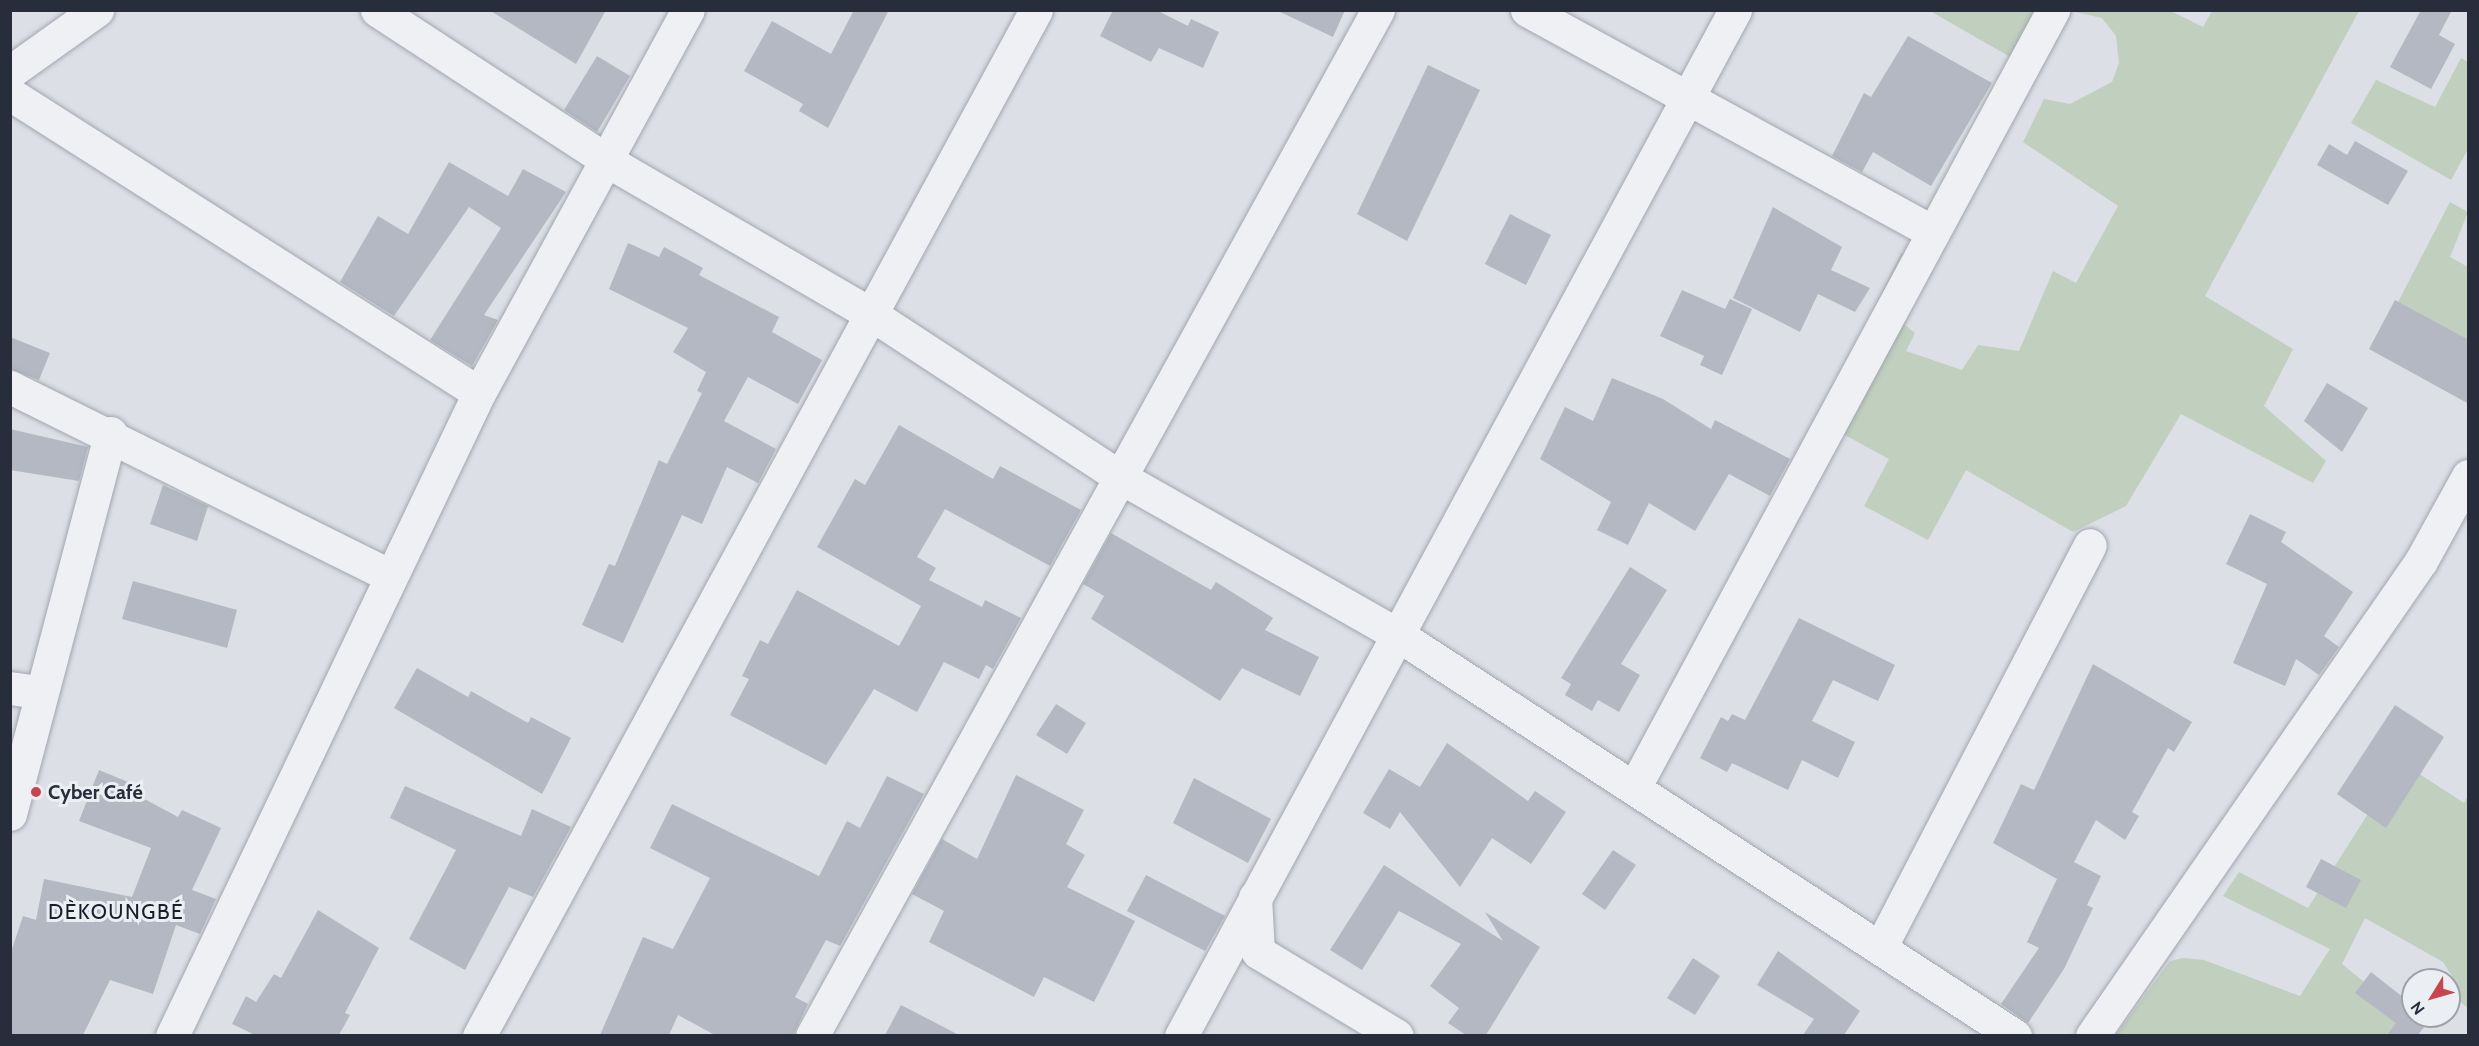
<!DOCTYPE html>
<meta charset="utf-8">
<style>
body{margin:0}
#map{position:relative;width:2479px;height:1046px;overflow:hidden;background:#dcdfe6;font-family:Cabin,sans-serif}
div>[style]{position:absolute}
.green>*{inset:0;background:#c1cfbe}
.building>*{inset:0;background:#b4b8c2}
.roads{filter:drop-shadow(0 0 2px #a2a6af) drop-shadow(0 0 2px #a2a6af)}
.minor>*{height:33px;margin:-16.5px;padding:0 16.5px;transform-origin:16.5px;border-radius:16.5px;background:#eef0f4}
.dots>*{width:16px;height:16px;translate:-50% -50%;box-sizing:border-box;border:3px solid #ebeef3;border-radius:50%}
span{translate:-50% -50%;white-space:nowrap;text-align:center;line-height:1.15;-webkit-text-stroke:6px #ebeef3;paint-order:stroke}
.poi-label{font-size:20px;color:#272d3b;font-weight:700}
.left{translate:0 -50%;text-align:left}
.neighbourhood-label{font-size:21px;color:#191e2c;letter-spacing:1.5px}
.frame{position:absolute;inset:0;border:12px solid #272d3b;pointer-events:none}
.north{position:absolute;left:2401px;top:968px;width:60px;height:60px;box-sizing:border-box;background:#ebeef3;border:2px solid #9da1a9;border-radius:50%;rotate:233deg;font-size:16px;font-weight:700;line-height:24px;text-align:center;color:#272d3b}
.north::after{content:'';display:block;margin:auto;width:21px;height:27px;background:#c7454f;clip-path:polygon(50% 0,100% 100%,50% 72%,0 100%)}
</style>
<div id="map">
<div class="green">
<div style="clip-path:polygon(1930px 11px,2039px 11px,2012px 58px)"></div>
<div style="clip-path:polygon(2071px 11px,2171px 11px,2203px 27px,2212px 11px,2359px 11px,2205px 296px,2293px 349px,2264px 406px,2326px 461px,2313px 483px,2181px 414px,2126px 506px,2073px 532px,1966px 470px,1928px 540px,1864px 506px,1889px 459px,1819px 421px,1901px 253px,1926px 264px,1900px 321px,1915px 333px,1906px 351px,1962px 370px,1978px 345px,2019px 351px,2053px 271px,2076px 283px,2118px 206px,2023px 142px,2044px 99px,2070px 104px,2112px 82px,2119px 63px,2116px 36px,2102px 18px)"></div>
<div style="clip-path:polygon(2461px 58px,2468px 62px,2468px 149px,2451px 180px,2351px 123px,2376px 80px,2435px 107px)"></div>
<div style="clip-path:polygon(2450px 202px,2468px 212px,2450px 257px,2468px 267px,2468px 340px,2398px 302px)"></div>
<div style="clip-path:polygon(2401px 762px,2464px 803px,2468px 796px,2468px 1008px,2453px 996px,2453px 978px,2443px 962px,2365px 918px,2342px 964px,2375px 991px,2406px 1026px,2405px 1035px,2115px 1036px,2170px 961px,2183px 958px,2204px 960px,2300px 996px,2330px 949px,2223px 896px,2239px 872px,2308px 908px)"></div>
</div>
<div class="building">
<div style="clip-path:polygon(489px 10px,606px 10px,576px 64px)"></div>
<div style="clip-path:polygon(854px 10px,889px 10px,828px 128px,799px 111px,803px 104px,744px 71px,772px 21px,831px 54px)"></div>
<div style="clip-path:polygon(1113px 10px,1156px 10px,1188px 26px,1191px 19px,1219px 32px,1203px 68px,1159px 48px,1151px 62px,1100px 36px)"></div>
<div style="clip-path:polygon(1276px 10px,1345px 10px,1333px 37px)"></div>
<div style="clip-path:polygon(2421px 10px,2452px 10px,2439px 35px,2455px 44px,2431px 89px,2390px 67px)"></div>
<div style="clip-path:polygon(1908px 36px,1992px 83px,1931px 186px,1873px 152px,1862px 172px,1832px 156px,1864px 93px,1871px 97px)"></div>
<div style="clip-path:polygon(597px 56px,630px 76px,597px 132px,564px 110px)"></div>
<div style="clip-path:polygon(1428px 65px,1480px 90px,1407px 241px,1357px 214px)"></div>
<div style="clip-path:polygon(2355px 141px,2408px 171px,2388px 205px,2317px 165px,2329px 144px,2347px 155px)"></div>
<div style="clip-path:polygon(449px 162px,508px 196px,523px 169px,566px 192px,484px 315px,498px 320px,472px 366px,430px 340px,501px 228px,469px 207px,394px 316px,340px 282px,378px 216px,408px 234px)"></div>
<div style="clip-path:polygon(1773px 207px,1842px 247px,1831px 270px,1870px 288px,1855px 312px,1818px 294px,1800px 332px,1733px 298px)"></div>
<div style="clip-path:polygon(1510px 214px,1551px 235px,1526px 285px,1485px 264px)"></div>
<div style="clip-path:polygon(628px 243px,659px 257px,664px 247px,703px 268px,699px 275px,779px 317px,772px 332px,822px 360px,798px 404px,748px 377px,724px 421px,776px 449px,758px 483px,727px 467px,702px 524px,682px 515px,623px 643px,582px 625px,609px 564px,615px 566px,659px 460px,667px 464px,702px 393px,697px 391px,706px 372px,673px 352px,688px 328px,609px 289px)"></div>
<div style="clip-path:polygon(1682px 290px,1725px 309px,1730px 299px,1752px 309px,1722px 375px,1700px 365px,1704px 356px,1660px 336px)"></div>
<div style="clip-path:polygon(2395px 300px,2469px 340px,2469px 404px,2369px 349px)"></div>
<div style="clip-path:polygon(10px 337px,50px 353px,39px 380px,10px 369px)"></div>
<div style="clip-path:polygon(1612px 378px,1663px 399px,1711px 429px,1715px 420px,1790px 459px,1770px 496px,1729px 474px,1695px 531px,1649px 503px,1628px 545px,1597px 530px,1611px 502px,1540px 459px,1565px 407px,1593px 421px)"></div>
<div style="clip-path:polygon(2327px 383px,2368px 408px,2342px 452px,2304px 421px)"></div>
<div style="clip-path:polygon(899px 425px,993px 479px,1000px 466px,1081px 510px,1050px 566px,945px 509px,917px 557px,936px 568px,929px 580px,982px 607px,985px 600px,1021px 618px,993px 669px,986px 665px,979px 679px,944px 662px,917px 712px,874px 689px,826px 765px,730px 715px,749px 679px,742px 676px,760px 640px,768px 644px,797px 590px,899px 646px,921px 606px,817px 547px,855px 479px,865px 485px)"></div>
<div style="clip-path:polygon(10px 429px,88px 447px,79px 481px,10px 470px)"></div>
<div style="clip-path:polygon(163px 485px,208px 506px,197px 541px,150px 524px)"></div>
<div style="clip-path:polygon(2250px 514px,2286px 532px,2281px 542px,2353px 592px,2324px 636px,2339px 647px,2319px 675px,2296px 659px,2285px 686px,2233px 663px,2267px 584px,2226px 564px)"></div>
<div style="clip-path:polygon(1111px 533px,1211px 590px,1216px 582px,1273px 618px,1265px 630px,1319px 657px,1300px 696px,1242px 668px,1220px 701px,1091px 619px,1104px 596px,1083px 584px)"></div>
<div style="clip-path:polygon(1630px 567px,1667px 590px,1621px 664px,1640px 675px,1619px 712px,1598px 700px,1592px 711px,1565px 695px,1571px 684px,1561px 678px)"></div>
<div style="clip-path:polygon(133px 581px,237px 610px,227px 648px,122px 619px)"></div>
<div style="clip-path:polygon(1799px 618px,1895px 665px,1878px 701px,1833px 680px,1812px 721px,1855px 742px,1838px 778px,1802px 760px,1788px 790px,1732px 763px,1727px 772px,1700px 758px,1721px 717px,1728px 721px,1732px 714px,1745px 720px)"></div>
<div style="clip-path:polygon(2093px 664px,2192px 722px,2174px 752px,2168px 748px,2132px 812px,2139px 816px,2125px 840px,2096px 820px,2074px 862px,2101px 876px,2087px 905px,2093px 908px,2064px 969px,2028px 1023px,2001px 1004px,2039px 948px,2027px 942px,2057px 879px,1993px 843px,2021px 784px,2034px 790px)"></div>
<div style="clip-path:polygon(417px 668px,468px 697px,471px 691px,528px 723px,531px 717px,571px 738px,542px 794px,394px 708px)"></div>
<div style="clip-path:polygon(1056px 704px,1086px 723px,1067px 754px,1036px 735px)"></div>
<div style="clip-path:polygon(2395px 705px,2444px 737px,2386px 828px,2337px 794px)"></div>
<div style="clip-path:polygon(1447px 743px,1528px 801px,1535px 791px,1566px 812px,1531px 864px,1492px 838px,1460px 887px,1400px 812px,1390px 829px,1363px 813px,1389px 769px,1420px 787px)"></div>
<div style="clip-path:polygon(99px 770px,140px 787px,137px 795px,178px 817px,182px 810px,221px 828px,192px 890px,216px 899px,200px 934px,176px 925px,153px 994px,110px 980px,83px 1035px,10px 1035px,10px 955px,23px 916px,36px 920px,44px 879px,132px 897px,151px 848px,79px 821px)"></div>
<div style="clip-path:polygon(1016px 775px,1084px 810px,1066px 844px,1085px 855px,1067px 887px,1135px 921px,1094px 1002px,1044px 977px,1034px 997px,929px 942px,944px 911px,912px 894px,942px 839px,977px 859px)"></div>
<div style="clip-path:polygon(887px 776px,924px 794px,840px 946px,826px 940px,795px 997px,808px 1004px,793px 1035px,715px 1035px,678px 1015px,669px 1035px,600px 1035px,643px 937px,673px 949px,710px 878px,650px 848px,672px 804px,819px 876px,847px 821px,860px 828px)"></div>
<div style="clip-path:polygon(1194px 778px,1271px 819px,1248px 863px,1173px 823px)"></div>
<div style="clip-path:polygon(405px 786px,521px 836px,532px 809px,571px 827px,533px 897px,509px 887px,465px 970px,409px 939px,456px 850px,390px 818px)"></div>
<div style="clip-path:polygon(1613px 850px,1636px 865px,1605px 910px,1582px 894px)"></div>
<div style="clip-path:polygon(2321px 859px,2361px 880px,2346px 908px,2306px 887px)"></div>
<div style="clip-path:polygon(1384px 865px,1503px 941px,1485px 912px,1540px 947px,1486px 1035px,1466px 1035px,1448px 1023px,1459px 1008px,1430px 986px,1461px 944px,1399px 911px,1362px 970px,1330px 950px)"></div>
<div style="clip-path:polygon(1146px 875px,1225px 916px,1205px 951px,1127px 911px)"></div>
<div style="clip-path:polygon(318px 910px,379px 948px,345px 1013px,350px 1015px,339px 1035px,255px 1035px,232px 1024px,246px 996px,256px 1002px,274px 974px,281px 978px)"></div>
<div style="clip-path:polygon(1778px 951px,1860px 1011px,1844px 1035px,1803px 1035px,1814px 1019px,1757px 985px)"></div>
<div style="clip-path:polygon(1693px 958px,1720px 976px,1695px 1015px,1667px 998px)"></div>
<div style="clip-path:polygon(2371px 972px,2413px 1005px,2413px 1016px,2431px 1018px,2418px 1035px,2387px 1035px,2396px 1023px,2355px 993px)"></div>
<div style="clip-path:polygon(901px 1005px,959px 1035px,885px 1035px)"></div>
</div>
<div class="roads">
<div class="minor">
<div style="left:377px;top:10px;width:274px;rotate:33.2deg"></div>
<div style="left:606px;top:160px;width:306px;rotate:30.2deg"></div>
<div style="left:871px;top:314px;width:298px;rotate:33.2deg"></div>
<div style="left:1120px;top:477px;width:320px;rotate:29.6deg"></div>
<div style="left:1398px;top:635px;width:736px;rotate:33.02deg"></div>
<div style="left:1527px;top:10px;width:463px;rotate:28.7deg"></div>
<div style="left:10px;top:72px;width:107px;rotate:-35.5deg"></div>
<div style="left:10px;top:94px;width:556px;rotate:32.52deg"></div>
<div style="left:10px;top:387px;width:425px;rotate:26.4deg"></div>
<div style="left:10px;top:688px;width:29px;rotate:8deg"></div>
<div style="left:1634px;top:788px;width:884px;rotate:-61.69deg"></div>
<div style="left:10px;top:814px;width:394px;rotate:-75.2deg"></div>
<div style="left:1255px;top:897px;width:55px;rotate:86.9deg"></div>
<div style="left:1258px;top:952px;width:162px;rotate:31.1deg"></div>
<div style="left:1880px;top:948px;width:454px;rotate:-62.5deg"></div>
<div style="left:172px;top:1036px;width:713px;rotate:-64.48deg"></div>
<div style="left:479px;top:393px;width:436px;rotate:-61.4deg"></div>
<div style="left:479px;top:1036px;width:1167px;rotate:-61.5deg"></div>
<div style="left:812px;top:1036px;width:1172px;rotate:-61.12deg"></div>
<div style="left:1181px;top:1036px;width:1166px;rotate:-61.63deg"></div>
<div style="left:2092px;top:1036px;width:578px;rotate:-55.29deg"></div>
<div style="left:2421px;top:561px;width:97px;rotate:-61.1deg"></div>
</div>
</div>
<div class="dots">
<div style="left:36px;top:792px;background:#c7454f"></div>
</div>
<div class="poi-label">
<span class="left" style="left:48px;top:792px">Cyber Café</span>
</div>
<div class="neighbourhood-label">
<span style="left:116px;top:912px">DÈKOUNGBÉ</span>
</div>
<div class="frame"></div>
<div class="north">N</div>
</div>
